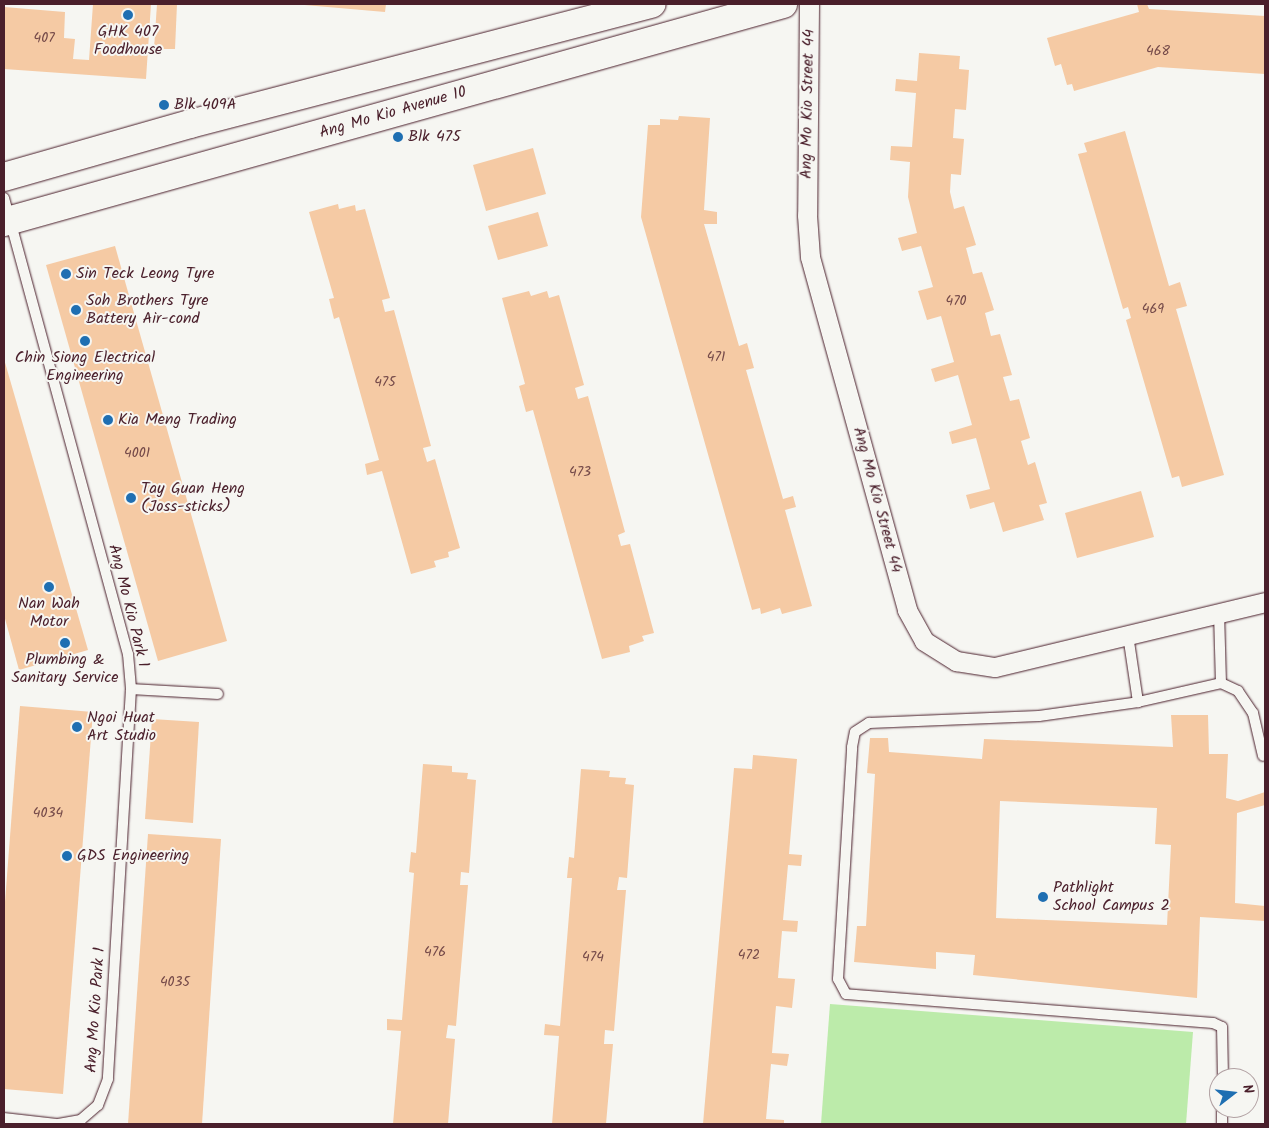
<!DOCTYPE html>
<style>
body{margin:0}
#map{position:relative;width:1269px;height:1128px;overflow:hidden;background:#f6f6f2;font-family:Kalam,sans-serif}
div>[style]{position:absolute}
.green>*{inset:0;background:#bcebaa}
.building>*{inset:0;background:#f5caa4}
.roads{filter:drop-shadow(0 0 1px #4a1f2b) drop-shadow(0 0 1px #4a1f2b)}
.service>*{height:10px;margin:-5px;padding:0 5px;transform-origin:5px;border-radius:5px;background:#f6f6f2}
.minor>*{height:19px;margin:-9.5px;padding:0 9.5px;transform-origin:9.5px;border-radius:9.5px;background:#f6f6f2}
.secondary>*{height:28px;margin:-14px;padding:0 14px;transform-origin:14px;border-radius:14px;background:#f6f6f2}
.dots>*{width:14px;height:14px;translate:-50% -50%;box-sizing:border-box;border:2px solid #f6f6f2;border-radius:50%}
span{translate:-50% -50%;white-space:nowrap;text-align:center;line-height:1.15;-webkit-text-stroke:4px #f6f6f2;paint-order:stroke}
.number-label{font-size:14px;color:#754a49}
.number-label span{-webkit-text-stroke-width:0}
.poi-label{font-size:16px;color:#4a1f2b}
.left{translate:0 -50%;text-align:left}
.street-label{font-size:16px;color:#4a1f2b}
.frame{position:absolute;inset:0;border:5px solid #4a1f2b;pointer-events:none}
.north{position:absolute;left:1209px;top:1068px;width:50px;height:50px;box-sizing:border-box;background:#f6f6f2;border:1px solid #b1a0a2;border-radius:50%;rotate:74deg;font-size:14px;font-weight:700;line-height:20px;text-align:center;color:#4a1f2b}
.north::after{content:'';display:block;margin:auto;width:18px;height:22px;background:#1f6fb2;clip-path:polygon(50% 0,100% 100%,50% 72%,0 100%)}
</style>
<div id="map">
<div class="green">
<div style="clip-path:polygon(830px 1004px,1193px 1032px,1186px 1124px,821px 1124px)"></div>
</div>
<div class="building">
<div style="clip-path:polygon(93px 4px,151px 4px,146px 79px,4px 69px,4px 7px,65px 12px,64px 38px,75px 39px,73px 59px,89px 60px)"></div>
<div style="clip-path:polygon(157px 4px,177px 4px,175px 49px,154px 49px)"></div>
<div style="clip-path:polygon(293px 4px,386px 4px,385px 12px)"></div>
<div style="clip-path:polygon(1137px 4px,1147px 4px,1149px 9px,1265px 16px,1265px 74px,1158px 67px,1074px 91px,1072px 84px,1067px 85px,1061px 64px,1055px 66px,1047px 38px,1139px 12px)"></div>
<div style="clip-path:polygon(919px 53px,960px 56px,959px 69px,969px 70px,966px 110px,955px 109px,953px 138px,964px 139px,961px 175px,951px 174px,950px 192px,954px 209px,964px 206px,976px 245px,966px 248px,973px 274px,982px 272px,994px 310px,985px 313px,991px 336px,1000px 334px,1012px 375px,1003px 377px,1010px 401px,1019px 399px,1030px 438px,1021px 441px,1028px 465px,1035px 462px,1047px 503px,1039px 505px,1044px 520px,1003px 532px,994px 502px,970px 509px,966px 495px,990px 489px,976px 438px,952px 444px,949px 432px,972px 425px,958px 375px,935px 382px,931px 369px,954px 362px,941px 316px,927px 320px,918px 291px,933px 287px,921px 246px,902px 251px,898px 238px,917px 233px,908px 197px,910px 162px,890px 160px,891px 146px,912px 147px,916px 93px,895px 91px,896px 79px,917px 81px)"></div>
<div style="clip-path:polygon(679px 116px,710px 118px,704px 210px,717px 212px,717px 224px,704px 224px,739px 346px,747px 343px,754px 368px,746px 370px,783px 499px,793px 496px,796px 507px,785px 510px,812px 606px,782px 614px,780px 608px,761px 614px,760px 608px,752px 610px,641px 217px,648px 125px,660px 125px,660px 119px,678px 120px)"></div>
<div style="clip-path:polygon(1125px 131px,1169px 286px,1180px 282px,1187px 306px,1176px 309px,1224px 475px,1182px 487px,1179px 476px,1172px 478px,1126px 320px,1131px 318px,1128px 307px,1123px 309px,1078px 154px,1087px 152px,1084px 143px)"></div>
<div style="clip-path:polygon(533px 148px,546px 194px,486px 211px,473px 165px)"></div>
<div style="clip-path:polygon(338px 204px,339px 209px,355px 205px,356px 211px,365px 209px,390px 298px,382px 300px,385px 312px,394px 310px,431px 446px,423px 448px,427px 462px,435px 459px,460px 548px,448px 552px,449px 557px,434px 561px,436px 567px,411px 574px,382px 471px,367px 475px,365px 464px,379px 460px,339px 317px,334px 319px,329px 299px,334px 298px,309px 212px)"></div>
<div style="clip-path:polygon(538px 212px,548px 246px,498px 260px,488px 226px)"></div>
<div style="clip-path:polygon(115px 246px,227px 641px,158px 661px,46px 265px)"></div>
<div style="clip-path:polygon(529px 291px,531px 296px,547px 291px,549px 298px,559px 295px,584px 385px,575px 388px,578px 399px,588px 396px,625px 532px,618px 535px,621px 546px,630px 544px,654px 633px,642px 636px,644px 641px,629px 646px,630px 652px,602px 659px,533px 410px,526px 412px,519px 386px,525px 384px,502px 298px)"></div>
<div style="clip-path:polygon(4px 359px,88px 650px,19px 670px,4px 615px)"></div>
<div style="clip-path:polygon(1141px 491px,1154px 537px,1077px 558px,1065px 513px)"></div>
<div style="clip-path:polygon(20px 706px,93px 712px,63px 1094px,4px 1089px,4px 915px)"></div>
<div style="clip-path:polygon(evenodd,1171px 715px,1208px 715px,1209px 754px,1228px 754px,1226px 798px,1238px 801px,1265px 792px,1265px 805px,1237px 813px,1235px 903px,1265px 906px,1265px 921px,1200px 917px,1197px 998px,973px 975px,975px 955px,936px 952px,936px 969px,854px 962px,857px 926px,866px 926px,875px 774px,867px 773px,870px 738px,888px 738px,889px 752px,982px 759px,984px 739px,1173px 747px,1171px 715px,1000px 801px,1157px 808px,1155px 844px,1171px 845px,1167px 925px,996px 918px,1000px 801px)"></div>
<div style="clip-path:polygon(152px 719px,199px 722px,193px 823px,145px 819px)"></div>
<div style="clip-path:polygon(753px 755px,797px 759px,789px 854px,802px 855px,801px 866px,788px 865px,783px 920px,798px 921px,797px 932px,782px 931px,778px 978px,795px 979px,792px 1008px,776px 1006px,772px 1053px,789px 1054px,787px 1066px,771px 1064px,766px 1119px,784px 1120px,784px 1124px,703px 1124px,734px 768px,752px 769px)"></div>
<div style="clip-path:polygon(423px 764px,452px 766px,452px 772px,468px 773px,467px 779px,476px 780px,469px 873px,461px 872px,460px 885px,468px 885px,456px 1026px,448px 1025px,446px 1038px,455px 1039px,448px 1124px,393px 1124px,401px 1031px,387px 1030px,387px 1019px,402px 1020px,414px 873px,409px 872px,411px 852px,416px 853px)"></div>
<div style="clip-path:polygon(581px 769px,610px 771px,609px 777px,626px 778px,625px 784px,634px 785px,627px 878px,619px 877px,617px 890px,626px 890px,614px 1031px,605px 1030px,604px 1044px,613px 1044px,606px 1124px,552px 1124px,559px 1036px,544px 1035px,545px 1024px,560px 1026px,572px 878px,567px 878px,569px 857px,574px 858px)"></div>
<div style="clip-path:polygon(148px 834px,221px 839px,202px 1124px,128px 1124px)"></div>
</div>
<div class="roads">
<div class="service">
<div style="left:4px;top:198px;width:473px;rotate:74.8deg"></div>
<div style="left:128px;top:654px;width:35px;rotate:85deg"></div>
<div style="left:131px;top:689px;width:391px;rotate:93.4deg"></div>
<div style="left:108px;top:1079px;width:28px;rotate:111deg"></div>
<div style="left:98px;top:1105px;width:23px;rotate:139deg"></div>
<div style="left:81px;top:1120px;width:23px;rotate:170deg"></div>
<div style="left:1219px;top:612px;width:71px;rotate:88.4deg"></div>
<div style="left:1128px;top:635px;width:68px;rotate:81.5deg"></div>
<div style="left:131px;top:689px;width:87px;rotate:3.3deg"></div>
<div style="left:1223px;top:1078px;width:51px;rotate:-91.1deg"></div>
<div style="left:1222px;top:1027px;width:10px;rotate:-156deg"></div>
<div style="left:1213px;top:1023px;width:368px;rotate:-175.5deg"></div>
<div style="left:846px;top:994px;width:17px;rotate:-118deg"></div>
<div style="left:838px;top:979px;width:232px;rotate:-86.5deg"></div>
<div style="left:852px;top:747px;width:15px;rotate:-79deg"></div>
<div style="left:855px;top:732px;width:17px;rotate:-33deg"></div>
<div style="left:869px;top:723px;width:170px;rotate:-2.4deg"></div>
<div style="left:1039px;top:716px;width:100px;rotate:-8deg"></div>
<div style="left:1138px;top:702px;width:85px;rotate:-12.9deg"></div>
<div style="left:1221px;top:683px;width:19px;rotate:25deg"></div>
<div style="left:1238px;top:691px;width:27px;rotate:56deg"></div>
<div style="left:1253px;top:713px;width:44px;rotate:76.9deg"></div>
<div style="left:4px;top:1118px;width:52px;rotate:6.6deg"></div>
<div style="left:1222px;top:1124px;width:16px;rotate:-90deg"></div>
</div>
<div class="minor">
<div style="left:809px;top:4px;width:211px;rotate:90.5deg"></div>
<div style="left:807px;top:215px;width:42px;rotate:85.9deg"></div>
<div style="left:810px;top:257px;width:366px;rotate:74.6deg"></div>
<div style="left:907px;top:610px;width:35px;rotate:61deg"></div>
<div style="left:924px;top:641px;width:38px;rotate:32deg"></div>
<div style="left:956px;top:661px;width:39px;rotate:9deg"></div>
<div style="left:995px;top:667px;width:278px;rotate:-13.5deg"></div>
</div>
<div class="secondary">
<div style="left:4px;top:177px;width:193px;rotate:-15.9deg"></div>
<div style="left:190px;top:124px;width:477px;rotate:-14.6deg"></div>
<div style="left:4px;top:222px;width:809px;rotate:-15.63deg"></div>
</div>
</div>
<div class="dots">
<div style="left:128px;top:15px;background:#1f6fb2"></div>
<div style="left:164px;top:105px;background:#1f6fb2"></div>
<div style="left:398px;top:137px;background:#1f6fb2"></div>
<div style="left:66px;top:274px;background:#1f6fb2"></div>
<div style="left:76px;top:310px;background:#1f6fb2"></div>
<div style="left:85px;top:341px;background:#1f6fb2"></div>
<div style="left:108px;top:420px;background:#1f6fb2"></div>
<div style="left:131px;top:498px;background:#1f6fb2"></div>
<div style="left:49px;top:587px;background:#1f6fb2"></div>
<div style="left:65px;top:643px;background:#1f6fb2"></div>
<div style="left:77px;top:727px;background:#1f6fb2"></div>
<div style="left:67px;top:856px;background:#1f6fb2"></div>
<div style="left:1043px;top:897px;background:#1f6fb2"></div>
</div>
<div class="number-label">
<span style="left:44px;top:38px">407</span>
<span style="left:1158px;top:51px">468</span>
<span style="left:956px;top:301px">470</span>
<span style="left:1153px;top:309px">469</span>
<span style="left:716px;top:357px">471</span>
<span style="left:385px;top:382px">475</span>
<span style="left:137px;top:453px">4001</span>
<span style="left:580px;top:472px">473</span>
<span style="left:48px;top:813px">4034</span>
<span style="left:435px;top:952px">476</span>
<span style="left:749px;top:955px">472</span>
<span style="left:593px;top:957px">474</span>
<span style="left:175px;top:982px">4035</span>
</div>
<div class="poi-label">
<span style="left:128px;top:41px">GHK 407<br>Foodhouse</span>
<span class="left" style="left:174px;top:105px">Blk 409A</span>
<span class="left" style="left:408px;top:137px">Blk 475</span>
<span class="left" style="left:76px;top:274px">Sin Teck Leong Tyre</span>
<span class="left" style="left:86px;top:310px">Soh Brothers Tyre<br>Battery Air-cond</span>
<span style="left:85px;top:367px">Chin Siong Electrical<br>Engineering</span>
<span class="left" style="left:118px;top:420px">Kia Meng Trading</span>
<span class="left" style="left:141px;top:498px">Tay Guan Heng<br>(Joss-sticks)</span>
<span style="left:49px;top:613px">Nan Wah<br>Motor</span>
<span style="left:65px;top:669px">Plumbing &amp;<br>Sanitary Service</span>
<span class="left" style="left:87px;top:727px">Ngoi Huat<br>Art Studio</span>
<span class="left" style="left:77px;top:856px">GDS Engineering</span>
<span class="left" style="left:1053px;top:897px">Pathlight<br>School Campus 2</span>
</div>
<div class="street-label">
<span style="left:808px;top:104px;rotate:-89deg">Ang Mo Kio Street 44</span>
<span style="left:393px;top:113px;rotate:-16deg">Ang Mo Kio Avenue 10</span>
<span style="left:877px;top:500px;rotate:75deg">Ang Mo Kio Street 44</span>
<span style="left:128px;top:606px;rotate:76deg">Ang Mo Kio Park 1</span>
<span style="left:96px;top:1010px;rotate:-86deg">Ang Mo Kio Park 1</span>
</div>
<div class="frame"></div>
<div class="north">N</div>
</div>
